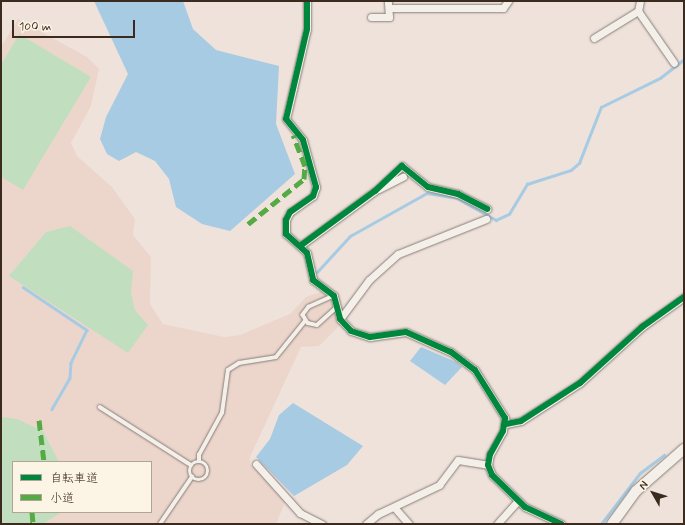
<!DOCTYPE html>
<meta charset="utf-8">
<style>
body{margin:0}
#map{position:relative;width:685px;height:525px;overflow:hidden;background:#eee2db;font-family:Mynerve,"Klee One",sans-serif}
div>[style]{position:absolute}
.built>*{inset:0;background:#ecd6cc}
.green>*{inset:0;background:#c1dfbe}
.water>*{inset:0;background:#a7cbe3}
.stream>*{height:2.5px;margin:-1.25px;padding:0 1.25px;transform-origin:1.25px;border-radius:1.25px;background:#a7cbe3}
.roads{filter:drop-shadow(0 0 1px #877e78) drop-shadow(0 0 1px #877e78)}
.lane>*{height:3.5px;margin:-1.75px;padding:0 1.75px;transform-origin:1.75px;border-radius:1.75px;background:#f4f0e9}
.lane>.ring{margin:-1.75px;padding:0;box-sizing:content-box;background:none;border:3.5px solid #f4f0e9;border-radius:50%}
.street>*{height:7px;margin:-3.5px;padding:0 3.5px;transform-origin:3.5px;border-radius:3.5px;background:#f4f0e9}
.secondary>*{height:10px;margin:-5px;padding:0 5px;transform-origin:5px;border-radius:5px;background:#f4f0e9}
.quiet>*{height:5px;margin-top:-2.5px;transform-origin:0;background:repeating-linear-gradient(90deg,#55ab43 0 10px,transparent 0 15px)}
.cycleway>*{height:6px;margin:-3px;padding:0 3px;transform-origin:3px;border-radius:3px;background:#00873e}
span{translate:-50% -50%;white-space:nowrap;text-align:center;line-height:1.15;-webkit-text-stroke:3px #fcf5e5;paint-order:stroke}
.frame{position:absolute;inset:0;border:2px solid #3b2a1e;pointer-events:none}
.legend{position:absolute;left:12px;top:461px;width:140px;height:52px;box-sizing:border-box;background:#fcf5e5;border:1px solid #afa495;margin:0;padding:5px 7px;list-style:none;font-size:12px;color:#3b2a1e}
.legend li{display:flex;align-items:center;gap:8px;height:20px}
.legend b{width:20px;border:1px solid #afa495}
.north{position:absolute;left:633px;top:473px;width:40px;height:40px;-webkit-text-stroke:3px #fcf5e5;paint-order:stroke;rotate:309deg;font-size:11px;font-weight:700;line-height:16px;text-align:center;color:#3b2a1e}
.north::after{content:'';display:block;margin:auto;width:14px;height:18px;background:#3b2a1e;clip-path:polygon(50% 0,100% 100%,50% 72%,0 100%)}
.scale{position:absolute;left:12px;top:20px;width:123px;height:18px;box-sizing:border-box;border:2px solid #3b2a1e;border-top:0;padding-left:5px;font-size:12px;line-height:14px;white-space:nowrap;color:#3b2a1e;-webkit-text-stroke:3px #fcf5e5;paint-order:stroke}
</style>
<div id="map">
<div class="built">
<div style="clip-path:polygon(18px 19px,87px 57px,99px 69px,91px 106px,71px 143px,77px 156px,112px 187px,135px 219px,133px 235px,151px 257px,150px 304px,163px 324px,224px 337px,240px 335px,290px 314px,306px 297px,321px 292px,328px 296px,340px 325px,319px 346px,301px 347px,250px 457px,250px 464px,286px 500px,276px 524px,36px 524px,42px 512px,151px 512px,151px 462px,17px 462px,1px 451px,1px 47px)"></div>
</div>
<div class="green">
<div style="clip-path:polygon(19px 34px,91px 77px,23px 190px,1px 177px,1px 65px)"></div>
<div style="clip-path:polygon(70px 226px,133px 271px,131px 293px,135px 310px,148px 325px,128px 353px,9px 276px,46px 232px)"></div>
<div style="clip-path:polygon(1px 417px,17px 419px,43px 431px,59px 462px,13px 462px,13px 512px,62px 512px,43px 524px,1px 524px)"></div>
</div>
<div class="water">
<div style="clip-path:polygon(94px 1px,183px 1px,193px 29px,216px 50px,279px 66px,276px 124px,295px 174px,230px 231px,202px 224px,176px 207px,169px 179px,155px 161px,136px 152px,119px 161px,107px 154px,100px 139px,106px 117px,128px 74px)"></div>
<div style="clip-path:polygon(421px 347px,456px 362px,462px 367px,445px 385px,410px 361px)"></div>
<div style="clip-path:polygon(293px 403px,363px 446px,347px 465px,294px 496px,256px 457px,270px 439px,279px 415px)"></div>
</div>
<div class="stream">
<div style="left:317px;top:272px;width:49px;rotate:-47.5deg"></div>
<div style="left:350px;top:236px;width:88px;rotate:-29.2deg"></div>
<div style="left:427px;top:193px;width:30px;rotate:9deg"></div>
<div style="left:457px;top:198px;width:45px;rotate:29.4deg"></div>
<div style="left:496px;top:220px;width:14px;rotate:-25deg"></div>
<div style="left:509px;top:214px;width:35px;rotate:-59deg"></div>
<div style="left:527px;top:184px;width:46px;rotate:-17.7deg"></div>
<div style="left:571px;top:170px;width:11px;rotate:-41deg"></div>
<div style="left:579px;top:163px;width:60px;rotate:-68.6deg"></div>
<div style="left:601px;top:107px;width:66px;rotate:-26.2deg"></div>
<div style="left:660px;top:78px;width:31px;rotate:-38deg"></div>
<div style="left:23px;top:287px;width:77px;rotate:33.9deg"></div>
<div style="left:87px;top:330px;width:37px;rotate:116deg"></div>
<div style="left:71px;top:363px;width:15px;rotate:94deg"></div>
<div style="left:70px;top:378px;width:36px;rotate:120deg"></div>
<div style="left:601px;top:524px;width:64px;rotate:-52.6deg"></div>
<div style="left:640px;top:473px;width:30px;rotate:-37deg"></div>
</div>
<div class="roads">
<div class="lane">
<div style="left:334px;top:296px;width:27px;rotate:156deg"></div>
<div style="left:309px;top:307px;width:10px;rotate:127deg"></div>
<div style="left:303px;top:315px;width:9px;rotate:58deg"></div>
<div style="left:308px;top:323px;width:9px;rotate:13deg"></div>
<div style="left:317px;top:325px;width:25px;rotate:-42deg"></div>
<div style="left:100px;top:407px;width:108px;rotate:32.5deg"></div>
<div style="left:199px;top:461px;width:6px;rotate:-90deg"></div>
<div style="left:199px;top:455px;width:48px;rotate:-61.3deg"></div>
<div style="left:222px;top:413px;width:43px;rotate:-82.1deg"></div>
<div style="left:228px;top:370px;width:13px;rotate:-32deg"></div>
<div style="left:239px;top:363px;width:37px;rotate:-9deg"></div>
<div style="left:276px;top:357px;width:46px;rotate:-51.1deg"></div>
<div class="ring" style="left:190px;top:462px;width:14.5px;height:14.5px"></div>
<div style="left:160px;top:524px;width:57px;rotate:-55.8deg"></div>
</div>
<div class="street">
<div style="left:307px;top:1px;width:28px;rotate:90deg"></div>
<div style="left:307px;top:29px;width:92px;rotate:103.1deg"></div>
<div style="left:286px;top:119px;width:27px;rotate:51deg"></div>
<div style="left:303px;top:140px;width:49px;rotate:74.5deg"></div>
<div style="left:316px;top:187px;width:9px;rotate:108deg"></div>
<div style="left:313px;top:196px;width:28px;rotate:145deg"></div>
<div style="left:290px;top:212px;width:9px;rotate:117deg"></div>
<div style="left:286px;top:220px;width:14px;rotate:90deg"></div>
<div style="left:286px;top:234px;width:28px;rotate:42deg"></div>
<div style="left:307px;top:253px;width:28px;rotate:77deg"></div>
<div style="left:313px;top:280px;width:26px;rotate:37deg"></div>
<div style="left:334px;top:296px;width:24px;rotate:75deg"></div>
<div style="left:340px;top:319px;width:16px;rotate:47deg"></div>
<div style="left:351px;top:331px;width:20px;rotate:18deg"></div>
<div style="left:370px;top:337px;width:36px;rotate:-8deg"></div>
<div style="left:406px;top:332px;width:49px;rotate:24deg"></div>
<div style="left:451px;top:352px;width:30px;rotate:37deg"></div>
<div style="left:475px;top:370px;width:57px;rotate:58deg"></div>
<div style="left:505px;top:418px;width:13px;rotate:99deg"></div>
<div style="left:503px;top:431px;width:26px;rotate:119deg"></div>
<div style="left:490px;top:454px;width:11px;rotate:100deg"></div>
<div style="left:488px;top:465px;width:11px;rotate:68deg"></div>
<div style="left:492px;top:475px;width:46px;rotate:44.1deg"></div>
<div style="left:525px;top:507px;width:40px;rotate:25deg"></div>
<div style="left:640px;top:1px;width:10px;rotate:101deg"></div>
<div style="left:638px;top:11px;width:63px;rotate:55.3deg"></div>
<div style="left:389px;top:8px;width:114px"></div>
<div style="left:503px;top:8px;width:9px;rotate:-54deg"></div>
<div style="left:371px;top:17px;width:18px"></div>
<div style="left:389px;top:17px;width:16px;rotate:-94deg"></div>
<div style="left:594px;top:38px;width:52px;rotate:-31.5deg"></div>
<div style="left:379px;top:189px;width:27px;rotate:-27deg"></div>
<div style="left:300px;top:246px;width:93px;rotate:-36.3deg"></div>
<div style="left:375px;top:191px;width:37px;rotate:-43deg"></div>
<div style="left:402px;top:166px;width:33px;rotate:39deg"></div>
<div style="left:428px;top:187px;width:31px;rotate:13deg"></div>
<div style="left:458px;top:194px;width:33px;rotate:27deg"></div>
<div style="left:340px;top:319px;width:49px;rotate:-53.4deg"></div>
<div style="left:369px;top:280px;width:39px;rotate:-42deg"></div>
<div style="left:398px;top:254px;width:95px;rotate:-21.7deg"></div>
<div style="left:506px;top:424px;width:15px;rotate:-11deg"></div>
<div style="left:521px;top:421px;width:70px;rotate:-32.8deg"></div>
<div style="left:580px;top:383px;width:84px;rotate:-42.1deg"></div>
<div style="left:642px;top:327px;width:52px;rotate:-35.5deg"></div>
<div style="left:256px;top:464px;width:66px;rotate:48.1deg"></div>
<div style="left:300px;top:513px;width:25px;rotate:27deg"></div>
<div style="left:394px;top:507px;width:23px;rotate:49deg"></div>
<div style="left:366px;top:524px;width:16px;rotate:-40deg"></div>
<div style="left:378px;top:514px;width:68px;rotate:-25.4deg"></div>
<div style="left:439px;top:485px;width:31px;rotate:-53deg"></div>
<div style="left:458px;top:460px;width:30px;rotate:9deg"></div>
<div style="left:497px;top:524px;width:31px;rotate:-48deg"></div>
</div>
<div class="secondary">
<div style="left:612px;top:524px;width:41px;rotate:-54deg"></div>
<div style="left:636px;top:491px;width:64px;rotate:-41.2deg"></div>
</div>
</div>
<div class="quiet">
<div style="left:248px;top:224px;width:72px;rotate:-38.8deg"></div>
<div style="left:304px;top:179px;width:13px;rotate:-86deg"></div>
<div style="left:305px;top:166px;width:33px;rotate:-111deg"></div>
<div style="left:39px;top:420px;width:42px;rotate:83.2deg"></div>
<div style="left:32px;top:512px;width:12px;rotate:85deg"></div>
</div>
<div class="cycleway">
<div style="left:307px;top:1px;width:28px;rotate:90deg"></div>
<div style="left:307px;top:29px;width:92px;rotate:103.1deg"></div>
<div style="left:286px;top:119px;width:27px;rotate:51deg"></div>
<div style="left:303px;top:140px;width:49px;rotate:74.5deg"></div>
<div style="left:316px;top:187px;width:9px;rotate:108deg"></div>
<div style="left:313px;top:196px;width:28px;rotate:145deg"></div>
<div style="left:290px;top:212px;width:9px;rotate:117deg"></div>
<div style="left:286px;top:220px;width:14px;rotate:90deg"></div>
<div style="left:286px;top:234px;width:28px;rotate:42deg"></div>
<div style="left:307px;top:253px;width:28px;rotate:77deg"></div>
<div style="left:313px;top:280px;width:26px;rotate:37deg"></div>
<div style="left:334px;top:296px;width:24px;rotate:75deg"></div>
<div style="left:340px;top:319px;width:16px;rotate:47deg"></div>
<div style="left:351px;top:331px;width:20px;rotate:18deg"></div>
<div style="left:370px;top:337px;width:36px;rotate:-8deg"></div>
<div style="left:406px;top:332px;width:49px;rotate:24deg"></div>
<div style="left:451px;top:352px;width:30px;rotate:37deg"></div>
<div style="left:475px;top:370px;width:57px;rotate:58deg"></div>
<div style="left:505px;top:418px;width:13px;rotate:99deg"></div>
<div style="left:503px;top:431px;width:26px;rotate:119deg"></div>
<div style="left:490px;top:454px;width:11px;rotate:100deg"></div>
<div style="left:488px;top:465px;width:11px;rotate:68deg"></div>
<div style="left:492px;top:475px;width:46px;rotate:44.1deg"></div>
<div style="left:525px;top:507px;width:40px;rotate:25deg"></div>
<div style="left:300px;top:246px;width:93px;rotate:-36.3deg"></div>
<div style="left:375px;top:191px;width:37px;rotate:-43deg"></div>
<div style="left:402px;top:166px;width:33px;rotate:39deg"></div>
<div style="left:428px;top:187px;width:31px;rotate:13deg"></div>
<div style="left:458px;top:194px;width:33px;rotate:27deg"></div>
<div style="left:506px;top:424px;width:15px;rotate:-11deg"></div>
<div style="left:521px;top:421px;width:70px;rotate:-32.8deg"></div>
<div style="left:580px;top:383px;width:84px;rotate:-42.1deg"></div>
<div style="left:642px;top:327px;width:52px;rotate:-35.5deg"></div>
</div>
<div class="frame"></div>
<ul class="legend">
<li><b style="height:5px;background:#00873e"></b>自転車道</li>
<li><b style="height:5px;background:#55ab43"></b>小道</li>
</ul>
<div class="north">N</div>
<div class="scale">100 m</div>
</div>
